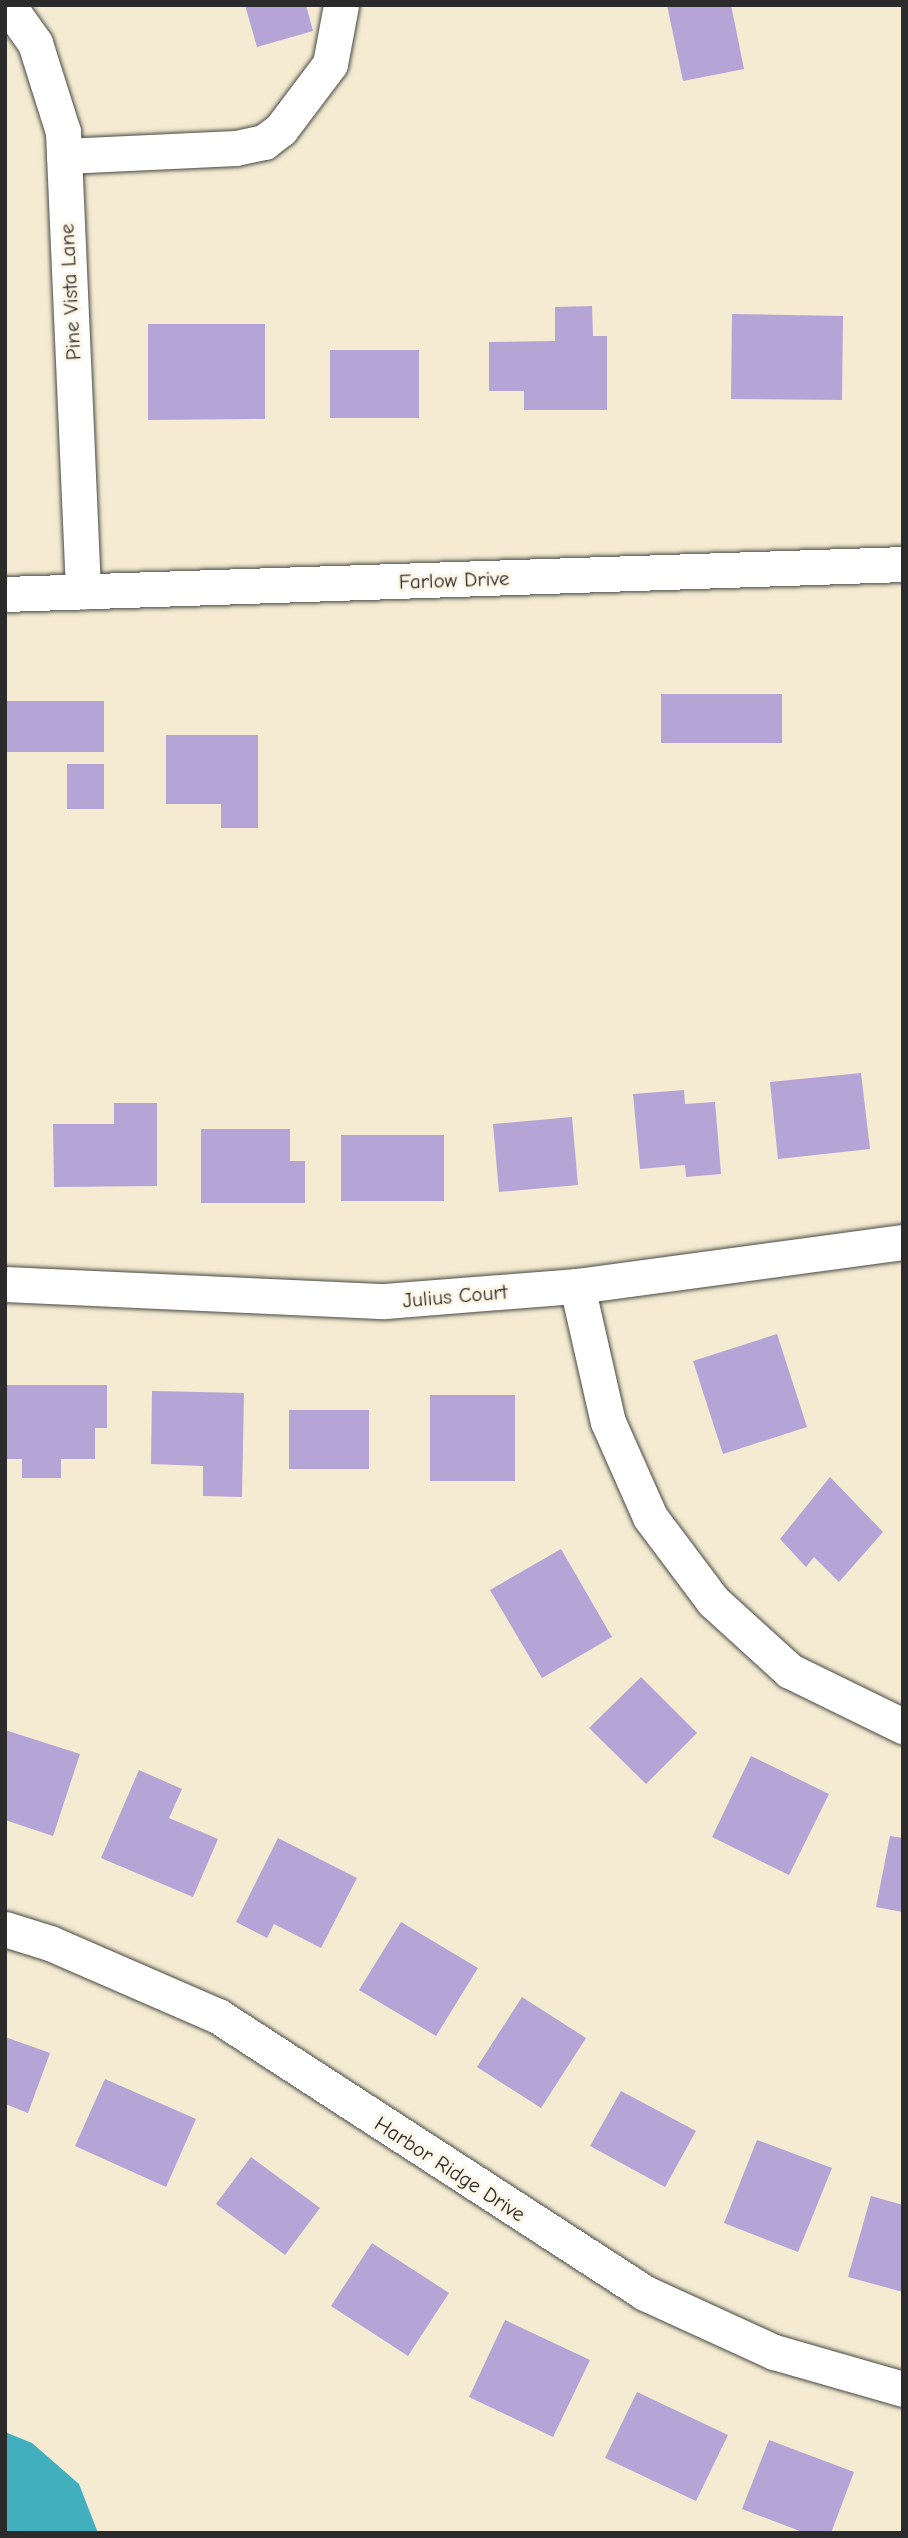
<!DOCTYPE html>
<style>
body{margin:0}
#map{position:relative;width:908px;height:2538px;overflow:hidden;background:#f4ebd2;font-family:"Comic Neue",sans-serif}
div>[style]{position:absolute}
.water>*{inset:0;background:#42afbf}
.building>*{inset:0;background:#b5a4d6}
.roads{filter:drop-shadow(0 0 2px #494844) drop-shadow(0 0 2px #494844)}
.minor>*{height:35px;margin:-17.5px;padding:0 17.5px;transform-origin:17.5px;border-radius:17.5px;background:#fff}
span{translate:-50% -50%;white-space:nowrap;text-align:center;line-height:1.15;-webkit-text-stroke:6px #fcf5e5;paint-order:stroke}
.street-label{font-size:21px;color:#2b2b2b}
.frame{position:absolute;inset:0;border:7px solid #2b2b2b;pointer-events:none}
</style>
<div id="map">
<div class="water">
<div style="clip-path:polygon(5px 2432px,32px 2443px,79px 2484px,98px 2533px,5px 2533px)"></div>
</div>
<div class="building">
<div style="clip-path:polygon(245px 5px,306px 5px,313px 31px,257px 47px)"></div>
<div style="clip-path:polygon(667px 5px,731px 5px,744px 69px,683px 81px)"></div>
<div style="clip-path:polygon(592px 306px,593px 336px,607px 336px,607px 410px,524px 410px,524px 391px,489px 391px,489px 342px,555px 341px,555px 307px)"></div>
<div style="clip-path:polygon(732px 314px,843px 316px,842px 400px,731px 399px)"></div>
<div style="clip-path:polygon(148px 324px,265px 324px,265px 419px,148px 420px)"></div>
<div style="clip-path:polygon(330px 350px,419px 350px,419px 418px,330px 418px)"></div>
<div style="clip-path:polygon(661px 694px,782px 694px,782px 743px,661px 743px)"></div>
<div style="clip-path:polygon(5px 701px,104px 701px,104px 752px,5px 752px)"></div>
<div style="clip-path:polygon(166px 735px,258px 735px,258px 828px,221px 828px,221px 804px,166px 804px)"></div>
<div style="clip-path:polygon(67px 764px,104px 764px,104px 809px,67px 809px)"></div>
<div style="clip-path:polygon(861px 1073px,870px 1149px,778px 1159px,770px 1082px)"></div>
<div style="clip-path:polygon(684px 1090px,685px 1104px,715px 1102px,721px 1174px,686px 1177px,685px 1165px,640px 1169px,633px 1094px)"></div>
<div style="clip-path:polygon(114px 1103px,157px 1103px,157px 1186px,54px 1187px,53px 1124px,114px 1124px)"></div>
<div style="clip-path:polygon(572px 1117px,578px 1185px,499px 1192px,493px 1124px)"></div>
<div style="clip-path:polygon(201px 1129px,290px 1129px,290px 1161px,305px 1161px,305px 1203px,201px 1203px)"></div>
<div style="clip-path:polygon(341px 1135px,444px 1135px,444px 1201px,341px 1201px)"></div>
<div style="clip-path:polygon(777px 1334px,807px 1427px,723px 1454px,693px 1361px)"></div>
<div style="clip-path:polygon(5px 1385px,107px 1385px,107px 1428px,95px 1428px,95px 1459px,61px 1459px,61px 1478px,22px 1478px,22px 1459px,5px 1459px)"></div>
<div style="clip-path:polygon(152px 1391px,244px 1393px,242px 1497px,203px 1496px,203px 1466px,151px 1464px)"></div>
<div style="clip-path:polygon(430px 1395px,515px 1395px,515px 1481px,430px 1481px)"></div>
<div style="clip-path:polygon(289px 1410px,369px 1410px,369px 1469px,289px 1469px)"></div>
<div style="clip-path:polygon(830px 1477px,883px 1532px,839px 1582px,814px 1557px,806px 1567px,780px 1539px)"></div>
<div style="clip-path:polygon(561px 1549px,612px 1637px,542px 1678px,490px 1590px)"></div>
<div style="clip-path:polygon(641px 1677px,697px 1733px,646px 1784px,589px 1728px)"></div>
<div style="clip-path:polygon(5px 1730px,80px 1754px,53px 1836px,5px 1820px)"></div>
<div style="clip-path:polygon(751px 1756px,829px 1794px,789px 1875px,712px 1837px)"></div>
<div style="clip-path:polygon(139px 1770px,182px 1789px,169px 1818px,218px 1839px,193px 1897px,101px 1858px)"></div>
<div style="clip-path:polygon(890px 1836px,903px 1838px,903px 1912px,876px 1907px)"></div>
<div style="clip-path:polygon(278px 1838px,357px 1878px,321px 1948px,274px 1924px,267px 1938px,236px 1922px)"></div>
<div style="clip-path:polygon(401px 1922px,478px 1968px,436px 2036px,359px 1990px)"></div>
<div style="clip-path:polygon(522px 1997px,586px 2038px,541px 2108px,477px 2067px)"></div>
<div style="clip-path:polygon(5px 2037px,50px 2053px,28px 2113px,5px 2104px)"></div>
<div style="clip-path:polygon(105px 2079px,196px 2119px,166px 2187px,75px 2146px)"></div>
<div style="clip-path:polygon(621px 2091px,696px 2131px,665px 2187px,590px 2146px)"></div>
<div style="clip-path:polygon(757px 2140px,832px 2168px,798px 2252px,724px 2223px)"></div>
<div style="clip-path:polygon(251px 2157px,320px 2208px,285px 2255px,216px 2204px)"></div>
<div style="clip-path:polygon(871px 2196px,903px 2205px,903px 2292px,848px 2277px)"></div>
<div style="clip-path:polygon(372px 2243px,449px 2293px,408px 2356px,331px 2306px)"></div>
<div style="clip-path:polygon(505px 2320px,590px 2360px,553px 2437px,469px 2397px)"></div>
<div style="clip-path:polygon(637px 2392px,728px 2435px,696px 2501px,605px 2458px)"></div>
<div style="clip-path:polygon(769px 2440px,854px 2472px,831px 2533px,805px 2533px,742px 2509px)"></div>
</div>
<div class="roads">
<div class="minor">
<div style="left:8px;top:5px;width:47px;rotate:54.6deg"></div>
<div style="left:35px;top:43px;width:93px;rotate:72.5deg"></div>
<div style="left:63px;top:132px;width:460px;rotate:87.5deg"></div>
<div style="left:64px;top:156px;width:172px;rotate:-2.7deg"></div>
<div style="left:236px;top:148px;width:29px;rotate:-12deg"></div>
<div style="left:264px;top:142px;width:21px;rotate:-37deg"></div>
<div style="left:281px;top:129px;width:81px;rotate:-53deg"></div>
<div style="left:330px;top:64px;width:60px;rotate:-79.4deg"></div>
<div style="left:5px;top:594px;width:899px;rotate:-1.91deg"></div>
<div style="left:5px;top:1284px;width:380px;rotate:2.6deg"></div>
<div style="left:385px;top:1301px;width:193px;rotate:-4.5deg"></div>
<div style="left:577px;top:1286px;width:329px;rotate:-7.7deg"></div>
<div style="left:577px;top:1286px;width:139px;rotate:77.2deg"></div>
<div style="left:608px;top:1422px;width:104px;rotate:66.1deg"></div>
<div style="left:650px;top:1517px;width:105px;rotate:53.1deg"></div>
<div style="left:713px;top:1601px;width:104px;rotate:42.3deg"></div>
<div style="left:790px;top:1671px;width:126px;rotate:26deg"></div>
<div style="left:5px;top:1929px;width:47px;rotate:17.3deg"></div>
<div style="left:50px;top:1943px;width:183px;rotate:23.5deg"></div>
<div style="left:218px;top:2016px;width:509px;rotate:32.97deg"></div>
<div style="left:645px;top:2293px;width:142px;rotate:24.6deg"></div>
<div style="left:774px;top:2352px;width:134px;rotate:16deg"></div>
</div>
</div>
<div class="street-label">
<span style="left:70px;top:292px;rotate:-93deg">Pine Vista Lane</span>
<span style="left:454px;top:580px;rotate:-2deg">Farlow Drive</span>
<span style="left:455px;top:1296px;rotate:-5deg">Julius Court</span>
<span style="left:450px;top:2169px;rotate:33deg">Harbor Ridge Drive</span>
</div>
<div class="frame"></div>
</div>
